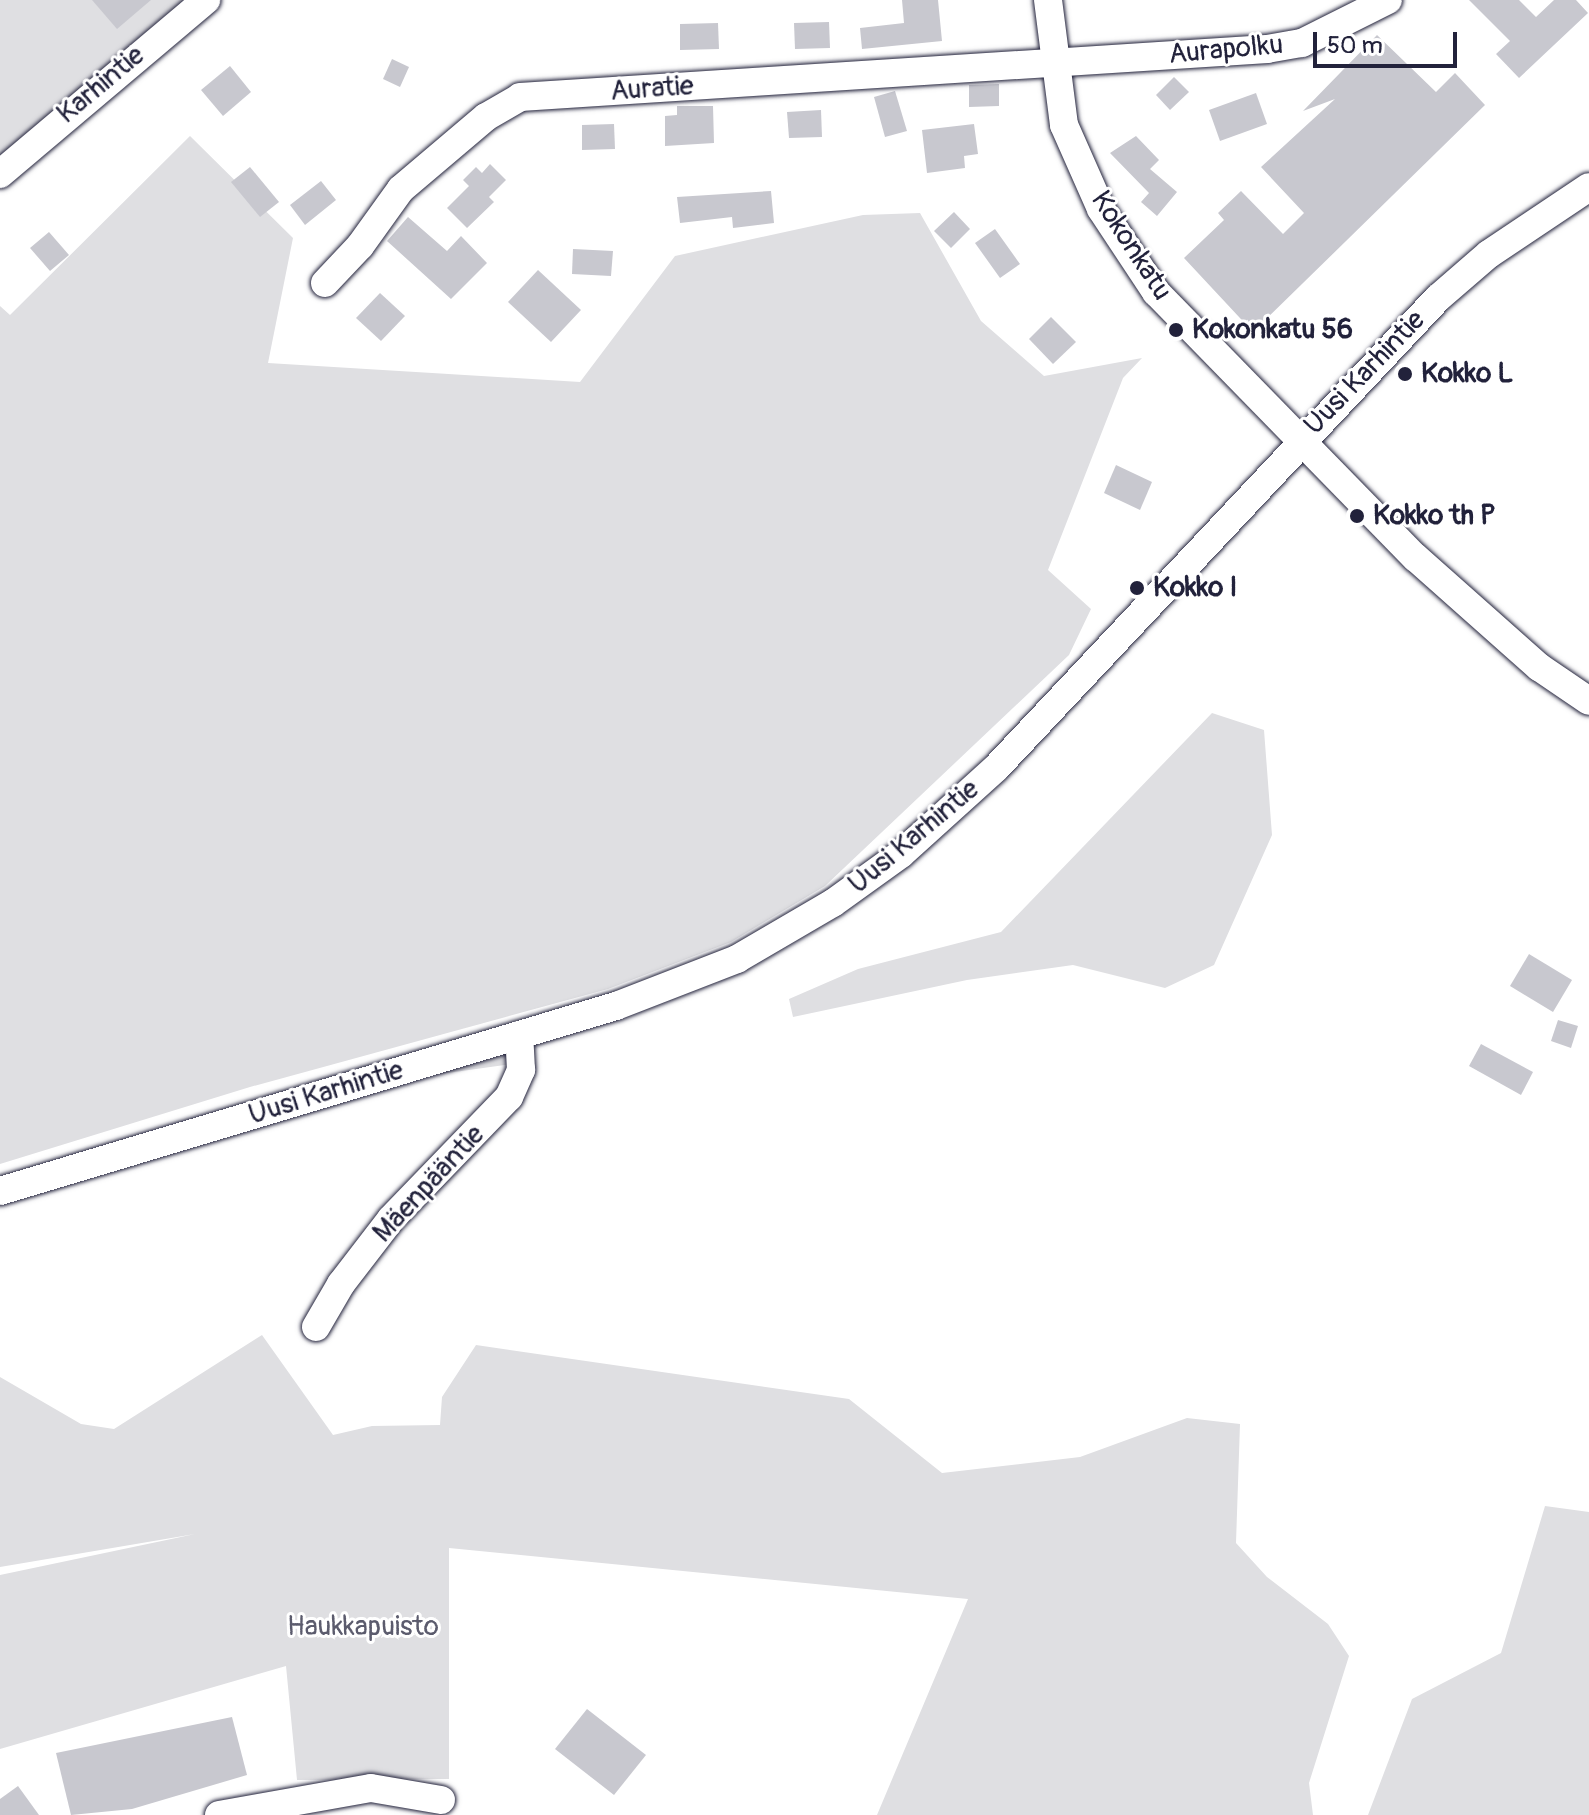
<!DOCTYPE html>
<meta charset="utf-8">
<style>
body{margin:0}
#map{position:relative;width:1589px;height:1815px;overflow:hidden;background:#fff;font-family:Pangolin,sans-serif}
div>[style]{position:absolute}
.green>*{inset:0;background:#dfdfe2}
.building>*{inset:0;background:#c8c8cf}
.roads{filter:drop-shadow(0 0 2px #22223b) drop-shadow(0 0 2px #22223b)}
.minor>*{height:28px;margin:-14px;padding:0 14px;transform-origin:14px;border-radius:14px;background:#fff}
.dots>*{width:22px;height:22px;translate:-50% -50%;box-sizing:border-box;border:4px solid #fff;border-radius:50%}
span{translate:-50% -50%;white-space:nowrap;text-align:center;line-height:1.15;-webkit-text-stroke:6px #fff;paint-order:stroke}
.street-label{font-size:28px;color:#22223b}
.poi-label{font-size:28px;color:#22223b;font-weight:700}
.left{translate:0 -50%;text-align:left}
.park-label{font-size:28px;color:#5b5b6d}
.scale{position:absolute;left:1313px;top:32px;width:144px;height:36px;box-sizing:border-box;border:4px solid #22223b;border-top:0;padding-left:10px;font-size:24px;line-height:28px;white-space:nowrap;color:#22223b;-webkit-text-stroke:6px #fff;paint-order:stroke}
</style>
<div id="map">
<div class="green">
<div style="clip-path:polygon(0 0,190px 0,0 162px)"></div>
<div style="clip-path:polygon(190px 136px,293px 238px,268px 363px,580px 382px,675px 256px,863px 215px,920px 213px,981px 321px,1044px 376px,1142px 358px,1123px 378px,1048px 570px,1091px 609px,1069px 655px,825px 886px,731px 942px,608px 989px,250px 1087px,0 1164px,0 306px,10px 315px)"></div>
<div style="clip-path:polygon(1212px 713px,1264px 730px,1272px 835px,1214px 965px,1165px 988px,1073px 965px,967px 980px,793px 1017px,789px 999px,858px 969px,1001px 932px)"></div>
<div style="clip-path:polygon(503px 1051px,512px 1064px,433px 1075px)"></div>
<div style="clip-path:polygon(262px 1335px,333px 1435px,372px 1426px,440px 1425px,442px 1397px,476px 1345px,849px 1399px,942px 1473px,1080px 1457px,1187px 1418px,1240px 1424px,1236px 1543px,1267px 1577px,1328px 1624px,1349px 1656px,1309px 1783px,1313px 1815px,877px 1815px,968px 1599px,449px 1548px,449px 1779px,297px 1780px,286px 1666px,0 1749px,0 1575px,195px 1534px,0 1567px,0 1377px,81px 1424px,114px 1429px)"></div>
<div style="clip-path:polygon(1545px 1506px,1589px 1512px,1589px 1815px,1368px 1815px,1412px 1699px,1501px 1653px)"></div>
</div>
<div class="building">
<div style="clip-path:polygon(92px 0,151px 0,117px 29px)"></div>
<div style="clip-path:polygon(902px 0,938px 0,942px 41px,862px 49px,860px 28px,904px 23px)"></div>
<div style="clip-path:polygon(1469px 0,1519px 0,1536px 17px,1554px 0,1576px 0,1588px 13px,1519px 78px,1496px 54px,1510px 41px)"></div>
<div style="clip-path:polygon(829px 22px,830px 48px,795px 49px,794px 23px)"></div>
<div style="clip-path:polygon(718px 23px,719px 49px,680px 50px,680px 24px)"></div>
<div style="clip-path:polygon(1377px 35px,1436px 92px,1455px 73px,1485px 105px,1253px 332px,1184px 258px,1224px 220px,1218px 213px,1241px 191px,1283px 234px,1304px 213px,1261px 167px,1335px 99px,1303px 111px)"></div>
<div style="clip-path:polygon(392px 59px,409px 67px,400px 87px,383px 79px)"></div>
<div style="clip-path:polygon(230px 66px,251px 92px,223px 116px,201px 90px)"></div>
<div style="clip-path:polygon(1174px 77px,1189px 92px,1170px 110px,1156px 95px)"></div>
<div style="clip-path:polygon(999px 84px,999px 106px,969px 107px,969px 85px)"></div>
<div style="clip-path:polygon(895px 91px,907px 131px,885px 137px,874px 97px)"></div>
<div style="clip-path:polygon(1256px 93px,1267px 124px,1220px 141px,1209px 110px)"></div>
<div style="clip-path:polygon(677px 106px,713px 106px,714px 143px,665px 146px,665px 116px,677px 115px)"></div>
<div style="clip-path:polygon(821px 110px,822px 137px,789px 138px,787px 112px)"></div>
<div style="clip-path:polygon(614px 124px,615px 149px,582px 150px,582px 125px)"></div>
<div style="clip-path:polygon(974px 124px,978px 154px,964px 156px,965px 168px,927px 173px,922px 130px)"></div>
<div style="clip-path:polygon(1136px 136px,1159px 160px,1150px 169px,1177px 192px,1157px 216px,1141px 202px,1149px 193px,1110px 153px)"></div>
<div style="clip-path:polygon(490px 164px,506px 180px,489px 197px,494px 202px,467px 228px,447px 208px,469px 186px,463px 180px,476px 167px,482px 173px)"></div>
<div style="clip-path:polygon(250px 167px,279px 202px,260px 217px,231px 182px)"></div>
<div style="clip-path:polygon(321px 181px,336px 200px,305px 225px,290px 205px)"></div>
<div style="clip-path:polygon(771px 191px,774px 223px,733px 228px,732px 217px,680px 223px,677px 197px)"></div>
<div style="clip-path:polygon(954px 212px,970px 229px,951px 248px,934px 231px)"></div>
<div style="clip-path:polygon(408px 217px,447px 251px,461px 236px,487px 263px,451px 299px,387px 241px)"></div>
<div style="clip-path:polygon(995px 229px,1020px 264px,1000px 278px,975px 243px)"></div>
<div style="clip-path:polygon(49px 232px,69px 255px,50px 271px,30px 248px)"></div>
<div style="clip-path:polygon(573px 249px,613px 251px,611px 276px,572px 274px)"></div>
<div style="clip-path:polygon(538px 270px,581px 310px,551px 342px,508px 302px)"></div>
<div style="clip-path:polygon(380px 293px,405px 316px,381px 341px,356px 318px)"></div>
<div style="clip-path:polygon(1051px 317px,1076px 342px,1053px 364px,1029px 339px)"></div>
<div style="clip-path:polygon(1116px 465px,1152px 482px,1140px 510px,1104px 493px)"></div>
<div style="clip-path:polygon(1529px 954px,1572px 980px,1553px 1012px,1510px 986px)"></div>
<div style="clip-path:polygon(1558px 1020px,1578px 1026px,1571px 1048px,1551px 1041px)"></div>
<div style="clip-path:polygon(1481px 1044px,1533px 1072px,1521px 1095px,1469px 1066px)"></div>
<div style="clip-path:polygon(587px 1709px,646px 1755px,614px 1795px,555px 1749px)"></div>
<div style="clip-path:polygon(232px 1717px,247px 1775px,132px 1809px,71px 1815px,56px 1753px)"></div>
<div style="clip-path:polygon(18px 1786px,39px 1815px,0 1815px,0 1799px)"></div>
</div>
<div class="roads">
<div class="minor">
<div style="left:1048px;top:0;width:126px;rotate:82.7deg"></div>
<div style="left:1064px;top:125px;width:92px;rotate:66.2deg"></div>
<div style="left:1101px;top:209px;width:100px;rotate:56.5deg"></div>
<div style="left:1156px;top:292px;width:371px;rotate:45.7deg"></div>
<div style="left:1415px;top:557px;width:166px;rotate:41.6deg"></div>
<div style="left:1539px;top:667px;width:60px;rotate:34.2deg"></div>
<div style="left:0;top:174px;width:270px;rotate:-40.2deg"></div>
<div style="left:325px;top:283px;width:51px;rotate:-46.6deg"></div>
<div style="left:360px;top:246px;width:70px;rotate:-54.3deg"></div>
<div style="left:401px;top:189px;width:111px;rotate:-40.3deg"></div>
<div style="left:486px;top:117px;width:39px;rotate:-30deg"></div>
<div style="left:520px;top:97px;width:749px;rotate:-3.68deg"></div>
<div style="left:1267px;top:49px;width:36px;rotate:-10deg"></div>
<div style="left:1302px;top:43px;width:96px;rotate:-26.6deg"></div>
<div style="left:0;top:1191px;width:643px;rotate:-16.72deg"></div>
<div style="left:616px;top:1006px;width:130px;rotate:-21.2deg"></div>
<div style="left:737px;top:959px;width:111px;rotate:-30.3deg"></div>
<div style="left:833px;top:903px;width:84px;rotate:-35.8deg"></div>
<div style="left:901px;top:854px;width:128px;rotate:-42.2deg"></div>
<div style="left:996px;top:768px;width:645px;rotate:-46.76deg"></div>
<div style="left:1438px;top:298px;width:67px;rotate:-40.8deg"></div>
<div style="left:1489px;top:254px;width:120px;rotate:-33.8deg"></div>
<div style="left:316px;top:1327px;width:50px;rotate:-59.8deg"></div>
<div style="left:341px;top:1284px;width:82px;rotate:-52.4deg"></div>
<div style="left:391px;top:1219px;width:170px;rotate:-46deg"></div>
<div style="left:509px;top:1097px;width:30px;rotate:-66deg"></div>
<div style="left:521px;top:1070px;width:35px;rotate:-93deg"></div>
<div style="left:219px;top:1815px;width:154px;rotate:-10.1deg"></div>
<div style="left:371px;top:1788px;width:71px;rotate:9.7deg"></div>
</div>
</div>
<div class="dots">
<div style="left:1176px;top:330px;background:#22223b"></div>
<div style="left:1405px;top:374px;background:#22223b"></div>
<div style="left:1357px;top:516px;background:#22223b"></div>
<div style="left:1137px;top:588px;background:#22223b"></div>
</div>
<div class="street-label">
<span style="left:1226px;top:50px;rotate:-5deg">Aurapolku</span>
<span style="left:101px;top:85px;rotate:-40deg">Karhintie</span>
<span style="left:652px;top:89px;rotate:-4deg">Auratie</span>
<span style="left:1131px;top:246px;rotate:57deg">Kokonkatu</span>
<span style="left:1365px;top:373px;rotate:-46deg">Uusi Karhintie</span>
<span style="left:914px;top:837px;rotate:-40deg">Uusi Karhintie</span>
<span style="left:326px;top:1093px;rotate:-17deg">Uusi Karhintie</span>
<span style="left:429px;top:1184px;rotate:-47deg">Mäenpääntie</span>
</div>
<div class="poi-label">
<span class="left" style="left:1192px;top:330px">Kokonkatu 56</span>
<span class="left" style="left:1421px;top:374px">Kokko L</span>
<span class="left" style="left:1373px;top:516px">Kokko th P</span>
<span class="left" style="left:1153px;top:588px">Kokko I</span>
</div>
<div class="park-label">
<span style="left:363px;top:1627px">Haukkapuisto</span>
</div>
<div class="scale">50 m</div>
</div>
